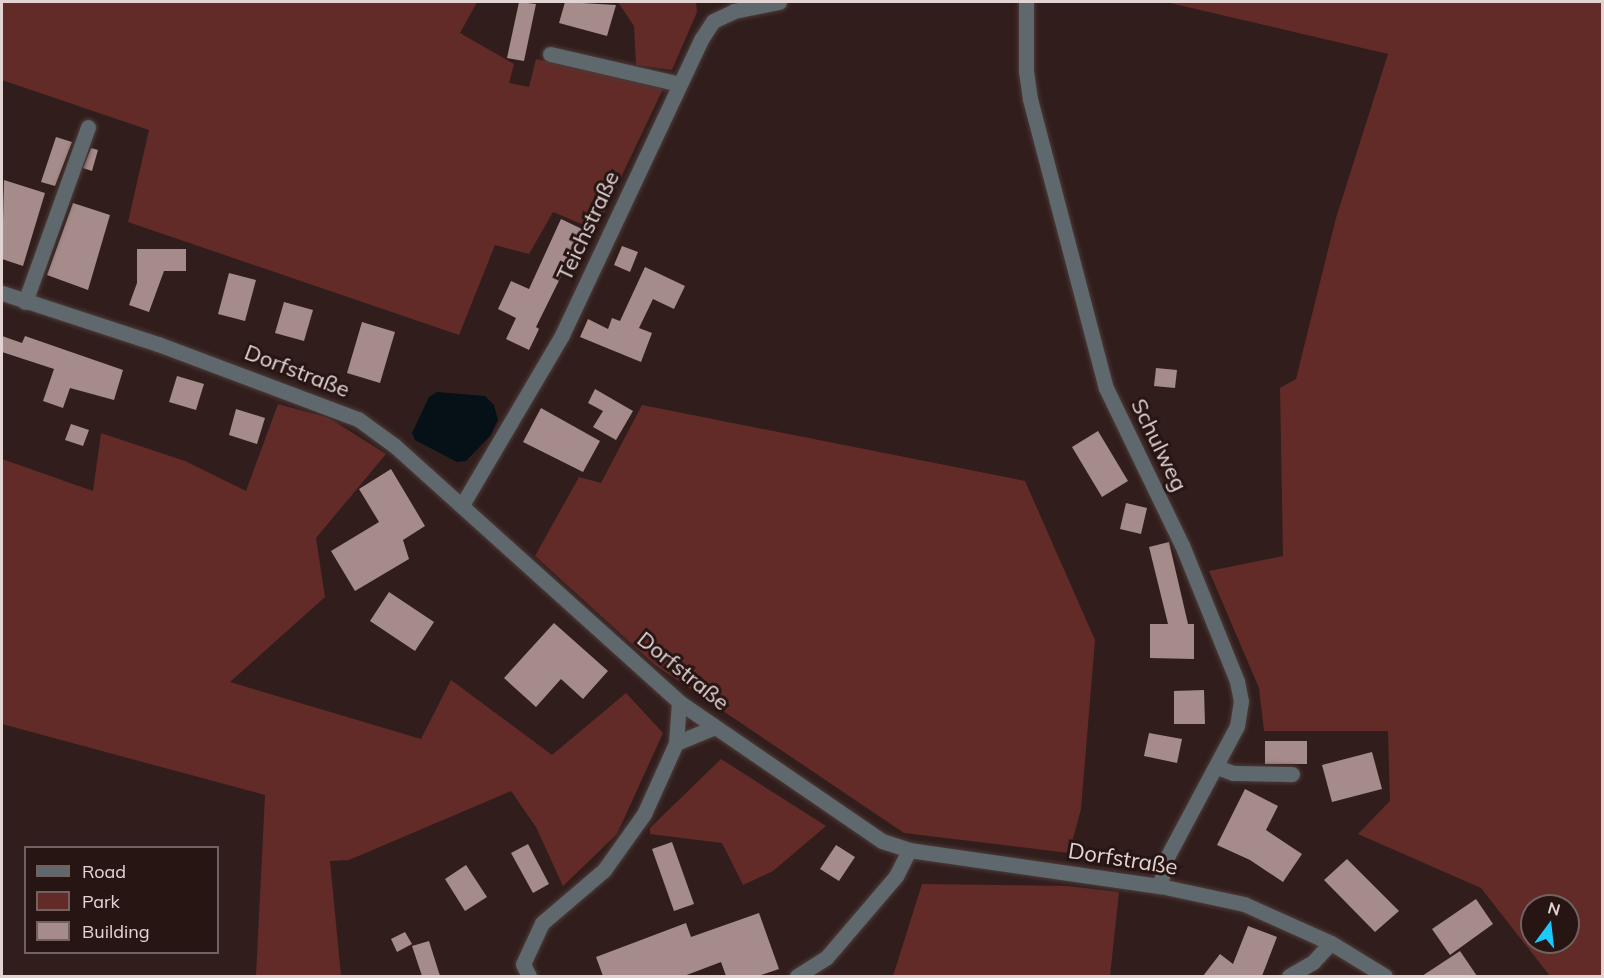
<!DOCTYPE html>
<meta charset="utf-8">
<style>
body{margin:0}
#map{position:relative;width:1604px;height:978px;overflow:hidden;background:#311e1c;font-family:Mulish,sans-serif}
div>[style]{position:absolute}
.green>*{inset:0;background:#622b28}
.water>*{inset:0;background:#051116}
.building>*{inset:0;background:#a58b89}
.roads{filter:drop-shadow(0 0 2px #4d3b39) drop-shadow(0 0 2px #4d3b39)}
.minor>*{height:15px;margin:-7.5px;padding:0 7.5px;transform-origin:7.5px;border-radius:7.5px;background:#5e686d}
span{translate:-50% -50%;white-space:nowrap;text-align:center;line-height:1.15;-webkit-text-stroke:6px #271513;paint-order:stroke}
.street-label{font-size:22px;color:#e2d4d3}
.frame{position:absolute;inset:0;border:3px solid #e2d4d3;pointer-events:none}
.legend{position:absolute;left:24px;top:846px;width:195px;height:108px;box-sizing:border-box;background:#271513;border:2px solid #726160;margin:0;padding:8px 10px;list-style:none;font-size:18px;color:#e2d4d3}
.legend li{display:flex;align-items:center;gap:12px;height:30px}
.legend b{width:30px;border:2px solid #726160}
.north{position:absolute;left:1520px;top:894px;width:60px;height:60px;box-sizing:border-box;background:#271513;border:2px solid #726160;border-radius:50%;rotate:15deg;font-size:16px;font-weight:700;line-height:24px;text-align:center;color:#e2d4d3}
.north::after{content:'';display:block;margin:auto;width:21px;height:27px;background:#1cc9fc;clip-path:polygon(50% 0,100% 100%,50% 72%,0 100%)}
</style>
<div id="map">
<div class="green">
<div style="clip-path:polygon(2px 2px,477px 2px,460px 33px,514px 64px,509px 83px,529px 87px,536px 59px,663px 89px,596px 230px,553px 212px,529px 254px,495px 245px,459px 335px,128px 222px,149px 130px,2px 80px)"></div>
<div style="clip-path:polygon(618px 2px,696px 2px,697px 12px,672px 70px,636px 65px,634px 26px)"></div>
<div style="clip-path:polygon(evenodd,1166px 2px,1602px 2px,1602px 976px,1550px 976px,1481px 888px,1358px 834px,1390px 801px,1388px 731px,1264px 731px,1259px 688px,1209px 571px,1283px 556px,1280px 388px,1296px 379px,1336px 218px,1388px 54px,1166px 2px,1532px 906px,1568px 906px,1568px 942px,1532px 942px,1532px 906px)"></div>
<div style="clip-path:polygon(278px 404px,329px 418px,386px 454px,316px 538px,325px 597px,230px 682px,421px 739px,451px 680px,552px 755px,626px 693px,663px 733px,617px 834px,563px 886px,536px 827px,511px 791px,349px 860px,330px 861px,341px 976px,256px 976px,265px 795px,2px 724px,2px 459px,93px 491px,101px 433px,185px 461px,246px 491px)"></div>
<div style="clip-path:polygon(642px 405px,1025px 481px,1095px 640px,1081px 809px,1069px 853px,904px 833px,655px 665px,535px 556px,579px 477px,601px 483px)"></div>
<div style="clip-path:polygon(721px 759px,826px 826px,773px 871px,743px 885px,722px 843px,650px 834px,650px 828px)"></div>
<div style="clip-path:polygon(922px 884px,1068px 886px,1119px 892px,1110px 976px,893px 976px)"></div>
</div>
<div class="water">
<div style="clip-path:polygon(437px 392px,485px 396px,494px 405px,498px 420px,491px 435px,466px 461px,457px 462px,415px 440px,412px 433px,429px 397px)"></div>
</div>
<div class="building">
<div style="clip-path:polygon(519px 2px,536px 4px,524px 61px,507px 58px)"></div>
<div style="clip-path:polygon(565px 2px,616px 5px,607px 36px,559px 23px)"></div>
<div style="clip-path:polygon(56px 137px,72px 142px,55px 186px,41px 182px)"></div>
<div style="clip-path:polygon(91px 148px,98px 150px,92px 171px,83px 168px)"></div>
<div style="clip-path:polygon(4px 180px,45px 193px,23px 266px,2px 259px)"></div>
<div style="clip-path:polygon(73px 203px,110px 215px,88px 290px,47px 275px)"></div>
<div style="clip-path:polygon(561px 219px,584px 230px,536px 327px,539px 329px,529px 350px,506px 339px,516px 318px,498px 309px,511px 281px,529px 289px)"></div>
<div style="clip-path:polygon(622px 246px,638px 252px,630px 272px,614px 265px)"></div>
<div style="clip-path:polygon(137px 249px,186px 249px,186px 271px,164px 271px,149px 312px,129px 305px,137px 283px)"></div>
<div style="clip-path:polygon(645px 267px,685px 286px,674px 309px,653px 299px,639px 328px,652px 333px,641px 362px,580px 337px,588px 319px,608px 329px,612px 318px,620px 321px)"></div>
<div style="clip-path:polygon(229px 273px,256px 280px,245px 321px,218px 314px)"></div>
<div style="clip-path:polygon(284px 302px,313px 310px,304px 341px,275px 333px)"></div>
<div style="clip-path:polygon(362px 322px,395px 332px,380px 383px,347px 373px)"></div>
<div style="clip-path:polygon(2px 336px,22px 343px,25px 336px,123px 370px,114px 400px,70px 388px,63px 408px,43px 401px,54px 369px,2px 352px)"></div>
<div style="clip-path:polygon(1156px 368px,1177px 370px,1175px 388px,1154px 386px)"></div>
<div style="clip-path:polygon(177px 376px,204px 384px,196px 410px,169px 402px)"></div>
<div style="clip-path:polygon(595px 389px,633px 411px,616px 440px,593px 427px,603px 411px,588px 403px)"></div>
<div style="clip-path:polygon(541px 408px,600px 441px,583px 472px,523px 442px)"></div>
<div style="clip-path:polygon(236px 409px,265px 418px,257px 444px,229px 435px)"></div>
<div style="clip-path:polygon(71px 424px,89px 430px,83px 446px,65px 440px)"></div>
<div style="clip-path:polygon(1098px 431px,1128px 481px,1102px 497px,1072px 447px)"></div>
<div style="clip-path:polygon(391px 469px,425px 526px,403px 540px,409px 559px,355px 591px,331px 551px,379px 522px,359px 489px)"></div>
<div style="clip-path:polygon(1126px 503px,1147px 508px,1141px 534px,1120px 529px)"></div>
<div style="clip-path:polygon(1169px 542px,1188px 624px,1194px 624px,1194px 659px,1150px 658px,1150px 624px,1168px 624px,1149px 547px)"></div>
<div style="clip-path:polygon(389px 592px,434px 622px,415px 651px,370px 621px)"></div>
<div style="clip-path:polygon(554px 623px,608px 671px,583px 699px,561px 679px,536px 707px,504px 678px)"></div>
<div style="clip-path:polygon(1204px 690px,1205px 724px,1174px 724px,1174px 691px)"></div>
<div style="clip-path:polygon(1149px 733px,1182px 739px,1177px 763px,1144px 756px)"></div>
<div style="clip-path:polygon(1265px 741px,1307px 741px,1307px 764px,1265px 764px)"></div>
<div style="clip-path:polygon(1372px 752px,1382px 789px,1332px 802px,1322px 765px)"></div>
<div style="clip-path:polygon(1245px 789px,1278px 806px,1266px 830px,1302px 854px,1283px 882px,1250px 860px,1217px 845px)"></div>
<div style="clip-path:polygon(672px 842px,694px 904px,674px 911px,652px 849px)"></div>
<div style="clip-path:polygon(528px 844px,549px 884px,533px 893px,511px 853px)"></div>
<div style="clip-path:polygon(836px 845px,855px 857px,839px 881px,820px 869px)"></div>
<div style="clip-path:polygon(1347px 859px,1399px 911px,1375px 932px,1324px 880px)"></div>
<div style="clip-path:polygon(466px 865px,487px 897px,465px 911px,445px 879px)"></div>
<div style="clip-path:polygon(1476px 899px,1493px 924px,1450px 955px,1432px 929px)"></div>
<div style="clip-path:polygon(759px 913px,779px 969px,758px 976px,726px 976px,721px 962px,684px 976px,603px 976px,596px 957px,686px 923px,691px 937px)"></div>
<div style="clip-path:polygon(1248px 926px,1277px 937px,1262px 976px,1203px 976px,1220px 954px,1233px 964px)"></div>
<div style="clip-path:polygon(405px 932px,412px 944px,397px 952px,391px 939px)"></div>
<div style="clip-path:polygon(429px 941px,440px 976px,422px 976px,412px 946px)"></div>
<div style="clip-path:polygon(1460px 951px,1477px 976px,1422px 976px)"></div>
</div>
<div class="roads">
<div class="minor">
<div style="left:1026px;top:2px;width:69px;rotate:90deg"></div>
<div style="left:1026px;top:71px;width:28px;rotate:82deg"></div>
<div style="left:1030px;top:99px;width:299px;rotate:75.3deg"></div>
<div style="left:1106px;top:388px;width:174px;rotate:64.2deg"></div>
<div style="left:1182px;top:545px;width:147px;rotate:68deg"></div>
<div style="left:1237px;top:681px;width:20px;rotate:79deg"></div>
<div style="left:1241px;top:701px;width:25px;rotate:99deg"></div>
<div style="left:1237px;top:726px;width:151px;rotate:118.1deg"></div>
<div style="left:1166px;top:859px;width:28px;rotate:103deg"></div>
<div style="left:550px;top:54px;width:133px;rotate:13deg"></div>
<div style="left:2px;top:293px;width:164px;rotate:18.1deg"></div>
<div style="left:158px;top:344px;width:214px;rotate:20.6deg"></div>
<div style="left:358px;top:419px;width:46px;rotate:36.1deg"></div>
<div style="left:395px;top:446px;width:382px;rotate:42deg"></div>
<div style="left:679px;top:702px;width:246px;rotate:34.4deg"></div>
<div style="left:882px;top:841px;width:28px;rotate:18deg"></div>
<div style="left:909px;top:850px;width:254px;rotate:8.2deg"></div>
<div style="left:1160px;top:886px;width:86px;rotate:12.1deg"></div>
<div style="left:1244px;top:904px;width:95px;rotate:24.1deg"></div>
<div style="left:1331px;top:943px;width:63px;rotate:31.4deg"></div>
<div style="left:25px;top:302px;width:186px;rotate:-70.2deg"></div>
<div style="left:462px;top:505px;width:197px;rotate:-59.5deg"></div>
<div style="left:562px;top:335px;width:328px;rotate:-64.8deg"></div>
<div style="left:702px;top:38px;width:20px;rotate:-57deg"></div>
<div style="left:713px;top:21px;width:23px;rotate:-25deg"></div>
<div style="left:734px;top:11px;width:46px;rotate:-11.3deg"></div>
<div style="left:676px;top:743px;width:42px;rotate:-22.3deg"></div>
<div style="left:1217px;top:767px;width:17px;rotate:21deg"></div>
<div style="left:1233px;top:773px;width:59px;rotate:1deg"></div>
<div style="left:529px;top:976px;width:13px;rotate:-117deg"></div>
<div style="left:523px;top:964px;width:45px;rotate:-65.1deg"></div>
<div style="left:542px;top:923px;width:82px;rotate:-40.5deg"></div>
<div style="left:604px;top:870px;width:69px;rotate:-54.5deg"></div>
<div style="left:644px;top:814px;width:78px;rotate:-65.7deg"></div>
<div style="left:676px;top:743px;width:41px;rotate:-85.8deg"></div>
<div style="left:797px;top:976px;width:34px;rotate:-32deg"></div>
<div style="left:826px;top:958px;width:108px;rotate:-49.5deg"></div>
<div style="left:896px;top:876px;width:29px;rotate:-63deg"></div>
<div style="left:1289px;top:976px;width:28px;rotate:-30deg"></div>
<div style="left:1313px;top:962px;width:26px;rotate:-47deg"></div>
</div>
</div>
<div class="street-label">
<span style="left:588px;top:226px;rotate:-65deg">Teichstraße</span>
<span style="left:297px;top:371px;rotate:21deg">Dorfstraße</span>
<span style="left:1159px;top:445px;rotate:64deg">Schulweg</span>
<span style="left:683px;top:671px;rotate:39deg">Dorfstraße</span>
<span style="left:1123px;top:859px;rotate:9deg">Dorfstraße</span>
</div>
<div class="frame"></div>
<ul class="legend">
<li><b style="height:8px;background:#5e686d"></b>Road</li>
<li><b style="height:16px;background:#622b28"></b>Park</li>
<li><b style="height:16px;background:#a58b89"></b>Building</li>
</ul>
<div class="north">N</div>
</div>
